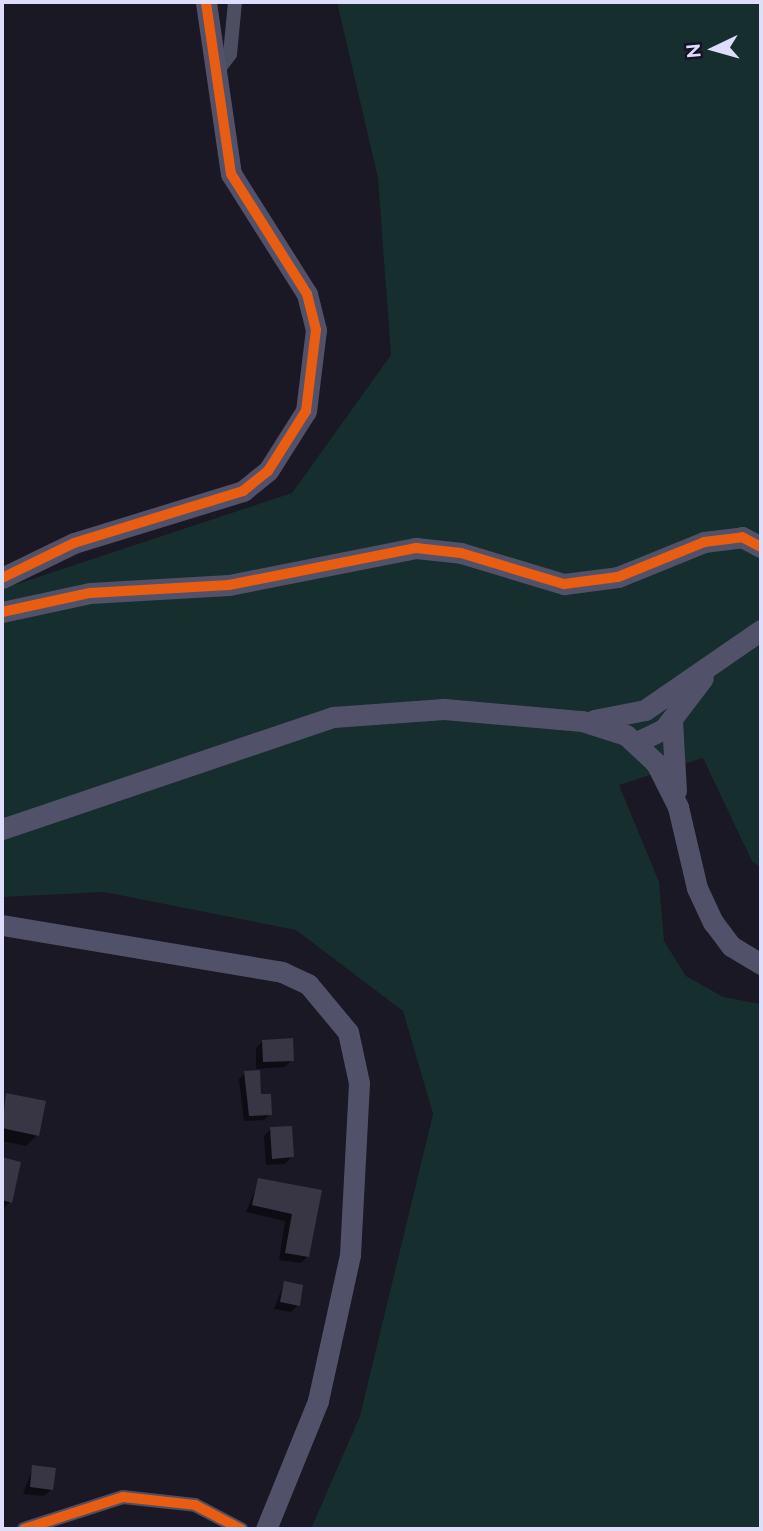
<!DOCTYPE html>
<style>
body{margin:0}
#map{position:relative;width:763px;height:1531px;overflow:hidden;background:#191824;font-family:Raleway,sans-serif}
div>[style]{position:absolute}
.green>*{inset:0;background:#162e2e}
.shadow>*{inset:0;background:#0007}
.building>*{inset:0;background:#383645}
.street>*{height:14px;margin:-7px;padding:0 7px;transform-origin:7px;border-radius:7px;background:#4e4e63}
.secondary>*{height:21px;margin:-10.5px;padding:0 10.5px;transform-origin:10.5px;border-radius:10.5px;background:#515269}
.cycleway>*{height:10px;margin:-5px;padding:0 5px;transform-origin:5px;border-radius:5px;background:#e95d12}
span{translate:-50% -50%;white-space:nowrap;text-align:center;line-height:1.15;-webkit-text-stroke:5px #151329;paint-order:stroke}
.frame{position:absolute;inset:0;border:4px solid #deddfc;pointer-events:none}
.north{position:absolute;left:679px;top:14px;width:70px;height:70px;-webkit-text-stroke:5px #151329;paint-order:stroke;rotate:265deg;font-size:19px;font-weight:700;line-height:28px;text-align:center;color:#deddfc}
.north::after{content:'';display:block;margin:auto;width:24px;height:32px;background:#deddfc;clip-path:polygon(50% 0,100% 100%,50% 72%,0 100%)}
</style>
<div id="map">
<div class="green">
<div style="clip-path:polygon(337px 2px,761px 2px,761px 868px,752px 861px,703px 758px,619px 785px,659px 882px,664px 941px,686px 976px,723px 997px,761px 1004px,761px 1529px,311px 1529px,360px 1416px,433px 1114px,403px 1011px,296px 930px,104px 892px,2px 897px,2px 589px,292px 493px,391px 355px,378px 178px)"></div>
</div>
<div class="shadow">
<div style="clip-path:polygon(263px 1041px,292px 1060px,285px 1067px,256px 1069px,256px 1048px)"></div>
<div style="clip-path:polygon(245px 1073px,270px 1114px,264px 1120px,244px 1121px,239px 1079px)"></div>
<div style="clip-path:polygon(6px 1095px,37px 1135px,26px 1146px,2px 1141px)"></div>
<div style="clip-path:polygon(271px 1129px,292px 1157px,285px 1164px,266px 1165px,264px 1136px)"></div>
<div style="clip-path:polygon(2px 1159px,19px 1163px,10px 1202px,2px 1210px)"></div>
<div style="clip-path:polygon(259px 1180px,320px 1192px,308px 1256px,301px 1263px,279px 1260px,285px 1221px,246px 1212px)"></div>
<div style="clip-path:polygon(284px 1283px,298px 1305px,291px 1312px,274px 1309px)"></div>
<div style="clip-path:polygon(33px 1467px,52px 1489px,44px 1496px,23px 1494px)"></div>
</div>
<div class="building">
<div style="clip-path:polygon(293px 1038px,294px 1061px,263px 1062px,262px 1040px)"></div>
<div style="clip-path:polygon(260px 1070px,261px 1094px,271px 1094px,272px 1115px,249px 1116px,244px 1071px)"></div>
<div style="clip-path:polygon(6px 1093px,46px 1101px,39px 1136px,2px 1128px)"></div>
<div style="clip-path:polygon(292px 1126px,294px 1157px,272px 1159px,270px 1127px)"></div>
<div style="clip-path:polygon(2px 1157px,21px 1162px,12px 1203px,2px 1200px)"></div>
<div style="clip-path:polygon(258px 1178px,322px 1190px,309px 1257px,285px 1253px,292px 1214px,252px 1205px)"></div>
<div style="clip-path:polygon(284px 1281px,303px 1285px,300px 1306px,280px 1302px)"></div>
<div style="clip-path:polygon(32px 1465px,56px 1468px,53px 1490px,30px 1487px)"></div>
</div>
<div class="street">
<div style="left:218px;top:70px;width:20px;rotate:-53deg"></div>
<div style="left:230px;top:54px;width:52px;rotate:-84.5deg"></div>
<div style="left:24px;top:1529px;width:104px;rotate:-17.9deg"></div>
<div style="left:123px;top:1497px;width:72px;rotate:6.3deg"></div>
<div style="left:195px;top:1505px;width:52px;rotate:27.6deg"></div>
</div>
<div class="secondary">
<div style="left:2px;top:578px;width:80px;rotate:-25.9deg"></div>
<div style="left:74px;top:543px;width:177px;rotate:-17.1deg"></div>
<div style="left:243px;top:491px;width:32px;rotate:-39deg"></div>
<div style="left:268px;top:471px;width:71px;rotate:-57.7deg"></div>
<div style="left:306px;top:411px;width:82px;rotate:-83deg"></div>
<div style="left:316px;top:330px;width:37px;rotate:-104deg"></div>
<div style="left:307px;top:294px;width:142px;rotate:-122.3deg"></div>
<div style="left:231px;top:174px;width:174px;rotate:-98.3deg"></div>
<div style="left:2px;top:612px;width:90px;rotate:-12.2deg"></div>
<div style="left:90px;top:593px;width:139px;rotate:-3.3deg"></div>
<div style="left:229px;top:585px;width:191px;rotate:-11.2deg"></div>
<div style="left:416px;top:548px;width:45px;rotate:6.3deg"></div>
<div style="left:461px;top:553px;width:108px;rotate:16.8deg"></div>
<div style="left:564px;top:584px;width:54px;rotate:-7.4deg"></div>
<div style="left:618px;top:577px;width:93px;rotate:-22.1deg"></div>
<div style="left:704px;top:542px;width:38px;rotate:-7deg"></div>
<div style="left:742px;top:537px;width:21px;rotate:28deg"></div>
<div style="left:594px;top:720px;width:52px;rotate:-11.1deg"></div>
<div style="left:645px;top:710px;width:141px;rotate:-34.6deg"></div>
<div style="left:672px;top:720px;width:71px;rotate:86.8deg"></div>
<div style="left:637px;top:742px;width:30px;rotate:-26deg"></div>
<div style="left:664px;top:729px;width:64px;rotate:-52.6deg"></div>
<div style="left:2px;top:829px;width:349px;rotate:-18.7deg"></div>
<div style="left:333px;top:717px;width:111px;rotate:-4.1deg"></div>
<div style="left:444px;top:709px;width:139px;rotate:5deg"></div>
<div style="left:582px;top:721px;width:46px;rotate:17.7deg"></div>
<div style="left:626px;top:735px;width:41px;rotate:43deg"></div>
<div style="left:656px;top:763px;width:49px;rotate:63.4deg"></div>
<div style="left:678px;top:807px;width:83px;rotate:76.8deg"></div>
<div style="left:697px;top:888px;width:38px;rotate:65deg"></div>
<div style="left:713px;top:922px;width:30px;rotate:53deg"></div>
<div style="left:731px;top:946px;width:35px;rotate:31deg"></div>
<div style="left:2px;top:925px;width:284px;rotate:9.5deg"></div>
<div style="left:282px;top:972px;width:29px;rotate:25deg"></div>
<div style="left:308px;top:984px;width:62px;rotate:50.2deg"></div>
<div style="left:348px;top:1032px;width:52px;rotate:77.8deg"></div>
<div style="left:359px;top:1083px;width:172px;rotate:93deg"></div>
<div style="left:350px;top:1255px;width:149px;rotate:102.4deg"></div>
<div style="left:318px;top:1401px;width:138px;rotate:112.1deg"></div>
</div>
<div class="cycleway">
<div style="left:2px;top:578px;width:80px;rotate:-25.9deg"></div>
<div style="left:74px;top:543px;width:177px;rotate:-17.1deg"></div>
<div style="left:243px;top:491px;width:32px;rotate:-39deg"></div>
<div style="left:268px;top:471px;width:71px;rotate:-57.7deg"></div>
<div style="left:306px;top:411px;width:82px;rotate:-83deg"></div>
<div style="left:316px;top:330px;width:37px;rotate:-104deg"></div>
<div style="left:307px;top:294px;width:142px;rotate:-122.3deg"></div>
<div style="left:231px;top:174px;width:174px;rotate:-98.3deg"></div>
<div style="left:2px;top:612px;width:90px;rotate:-12.2deg"></div>
<div style="left:90px;top:593px;width:139px;rotate:-3.3deg"></div>
<div style="left:229px;top:585px;width:191px;rotate:-11.2deg"></div>
<div style="left:416px;top:548px;width:45px;rotate:6.3deg"></div>
<div style="left:461px;top:553px;width:108px;rotate:16.8deg"></div>
<div style="left:564px;top:584px;width:54px;rotate:-7.4deg"></div>
<div style="left:618px;top:577px;width:93px;rotate:-22.1deg"></div>
<div style="left:704px;top:542px;width:38px;rotate:-7deg"></div>
<div style="left:742px;top:537px;width:21px;rotate:28deg"></div>
<div style="left:24px;top:1529px;width:104px;rotate:-17.9deg"></div>
<div style="left:123px;top:1497px;width:72px;rotate:6.3deg"></div>
<div style="left:195px;top:1505px;width:52px;rotate:27.6deg"></div>
</div>
<div class="frame"></div>
<div class="north">N</div>
</div>
